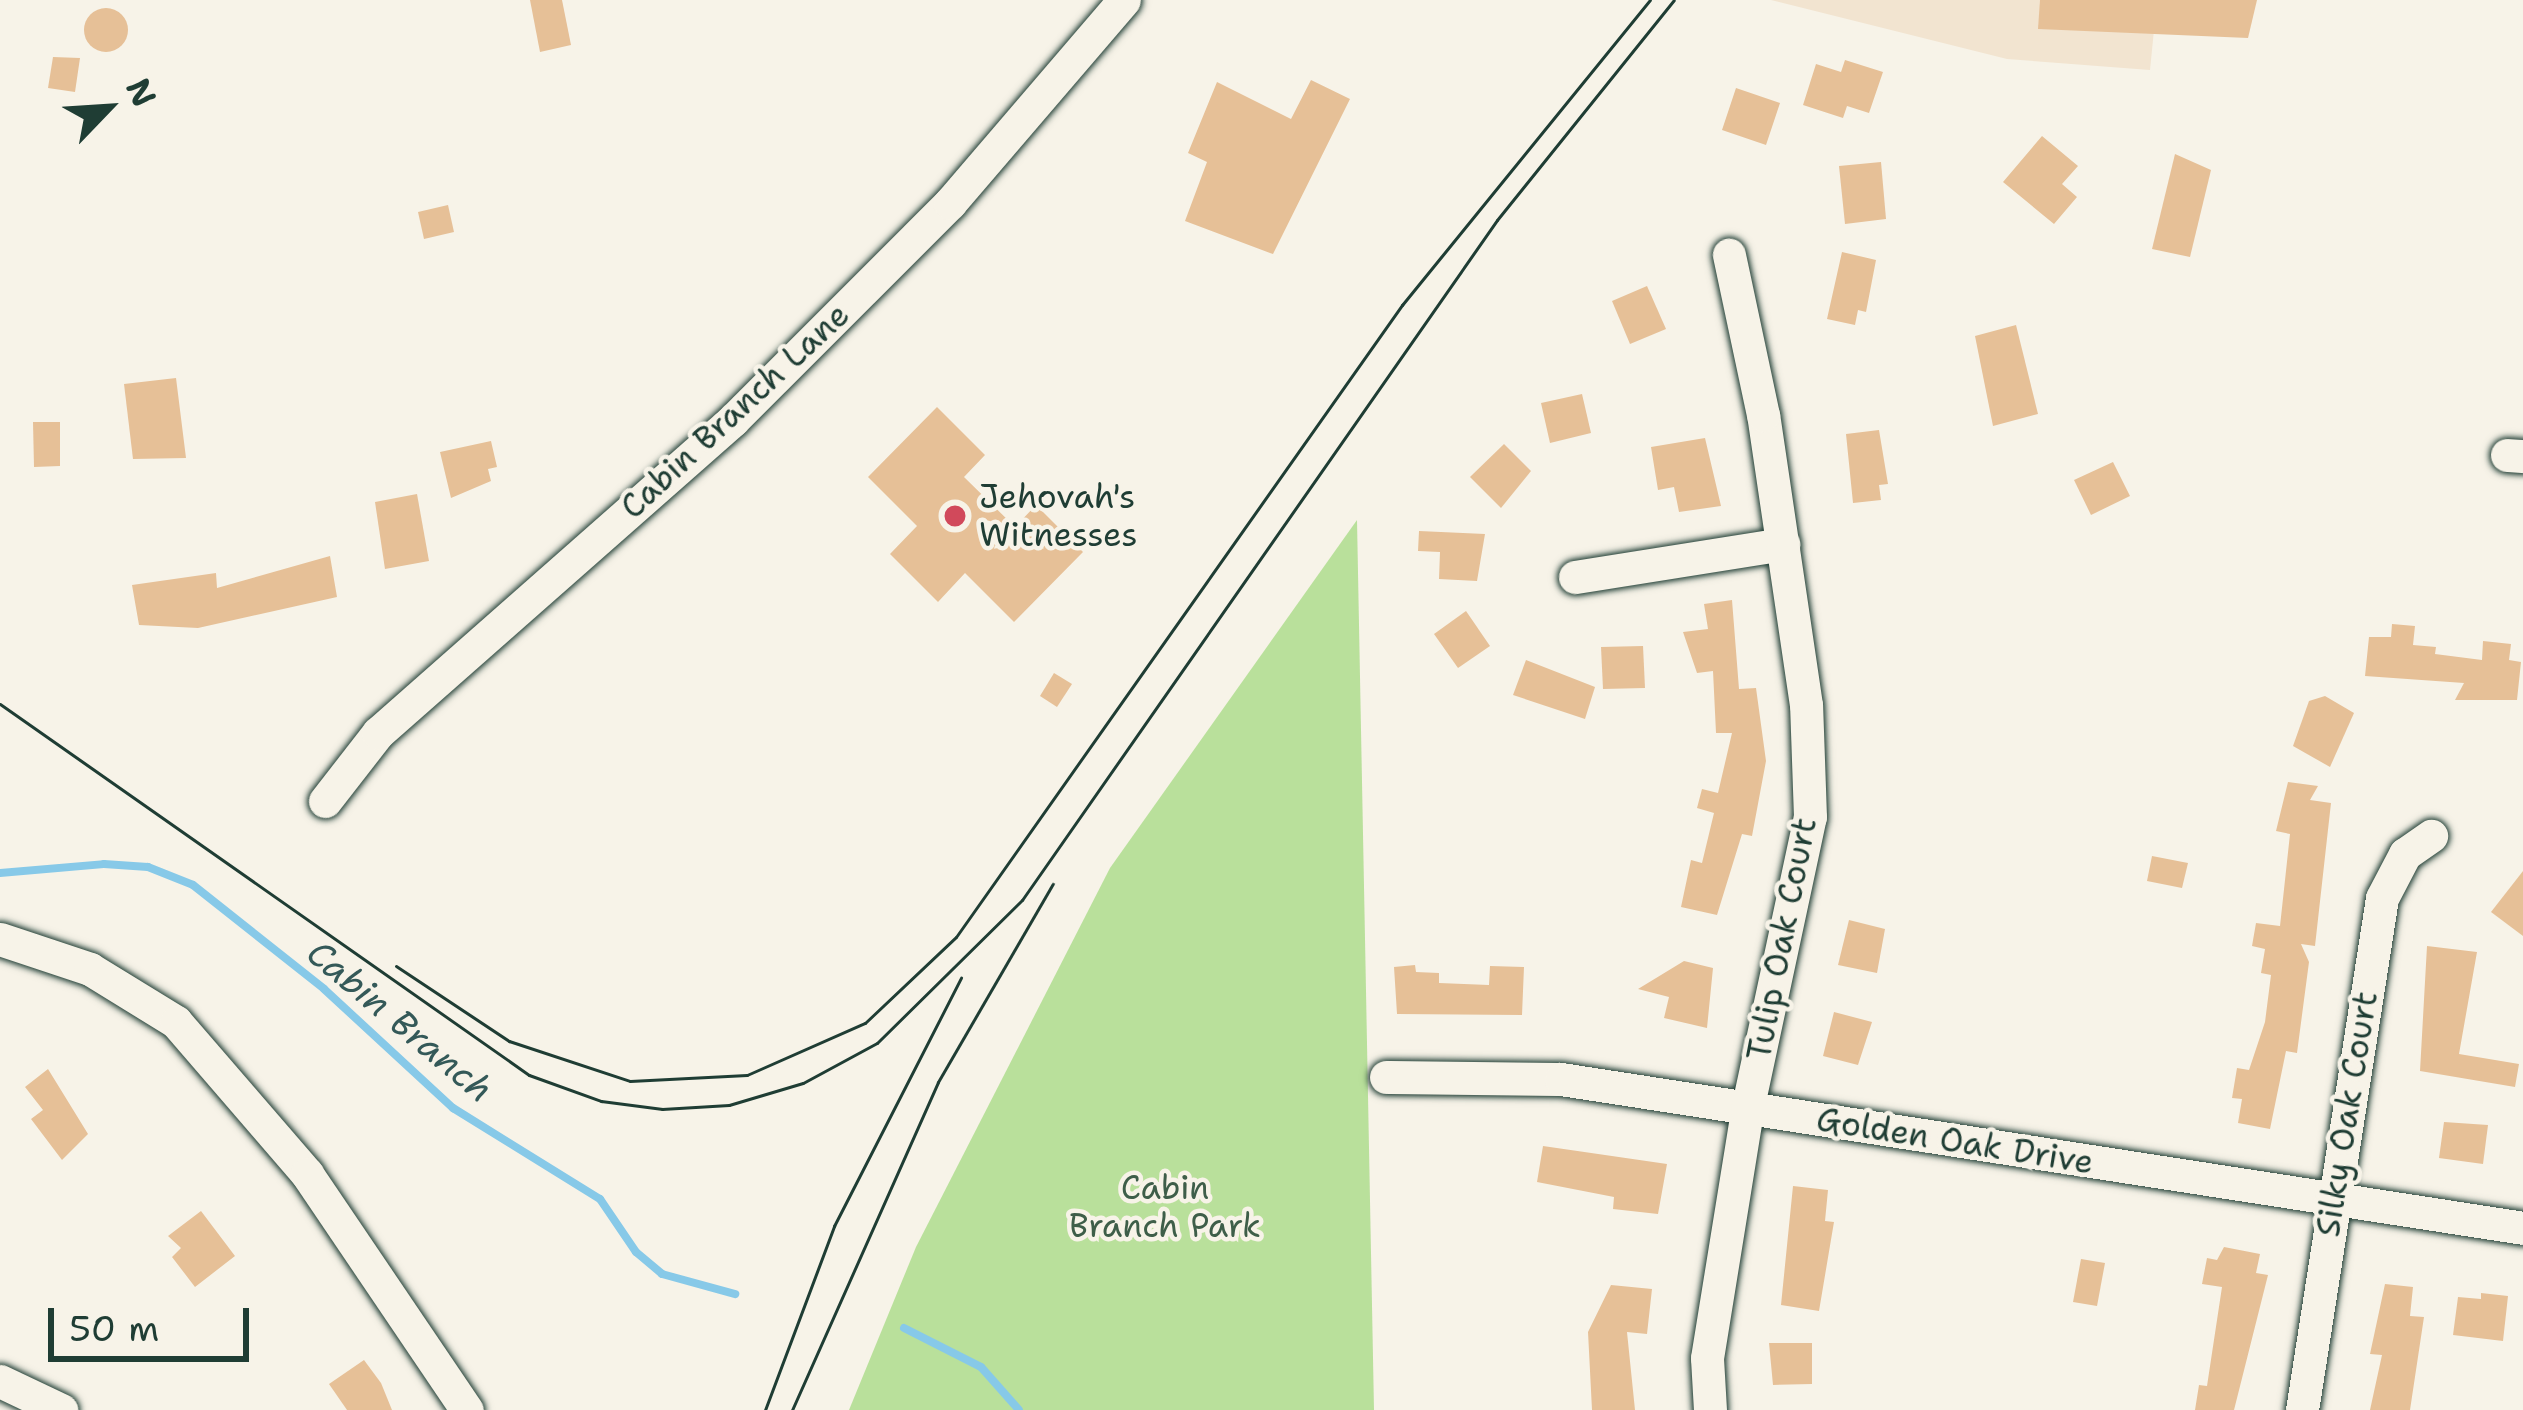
<!DOCTYPE html>
<style>
body{margin:0}
#map{position:relative;width:2523px;height:1410px;overflow:hidden;background:#f7f3e8;font-family:"Shantell Sans",sans-serif}
div>[style]{position:absolute}
.built>*{inset:0;background:#f2e4d0}
.green>*{inset:0;background:#b9e09b}
.stream>*{height:8px;margin:-4px;padding:0 4px;transform-origin:4px;border-radius:4px;background:#87c9e8}
.building>*{inset:0;background:#e6c097}
.round{border-radius:50%}
.roads{filter:drop-shadow(0 0 3px #1f3d34) drop-shadow(0 0 3px #1f3d34)}
.minor>*{height:33px;margin:-16.5px;padding:0 16.5px;transform-origin:16.5px;border-radius:16.5px;background:#f7f3e8}
.tram>*{height:3px;margin:-1.5px;padding:0 1.5px;transform-origin:1.5px;border-radius:1.5px;background:#1f3d34}
.dots>*{width:33px;height:33px;translate:-50% -50%;box-sizing:border-box;border:6px solid #f7f3e8;border-radius:50%}
span{translate:-50% -50%;white-space:nowrap;text-align:center;line-height:1.15;-webkit-text-stroke:9px #f7f3e8;paint-order:stroke}
.street-label{font-size:33px;color:#1f3d34}
.poi-label{font-size:33px;color:#1f3d34}
.left{translate:0 -50%;text-align:left}
.park-label{font-size:33px;color:#3e5e49}
.water-label{font-size:36px;color:#345958;font-style:italic}
.north{position:absolute;left:48px;top:48px;width:120px;height:120px;-webkit-text-stroke:9px #f7f3e8;paint-order:stroke;rotate:65deg;font-size:33px;font-weight:700;line-height:48px;text-align:center;color:#1f3d34}
.north::after{content:'';display:block;margin:auto;width:42px;height:54px;background:#1f3d34;clip-path:polygon(50% 0,100% 100%,50% 72%,0 100%)}
.scale{position:absolute;left:48px;top:1308px;width:201px;height:54px;box-sizing:border-box;border:6px solid #1f3d34;border-top:0;padding-left:15px;font-size:36px;line-height:42px;white-space:nowrap;color:#1f3d34;-webkit-text-stroke:9px #f7f3e8;paint-order:stroke}
</style>
<div id="map">
<div class="built">
<div style="clip-path:polygon(1771px 0,2157px 0,2150px 70px,2007px 59px)"></div>
</div>
<div class="green">
<div style="clip-path:polygon(1357px 520px,1374px 1410px,849px 1410px,916px 1247px,1110px 868px)"></div>
</div>
<div class="stream">
<div style="left:0;top:873px;width:104px;rotate:-4.9deg"></div>
<div style="left:104px;top:864px;width:44px;rotate:3.9deg"></div>
<div style="left:148px;top:867px;width:48px;rotate:21.8deg"></div>
<div style="left:193px;top:885px;width:167px;rotate:38.4deg"></div>
<div style="left:324px;top:989px;width:176px;rotate:42.7deg"></div>
<div style="left:453px;top:1108px;width:173px;rotate:31.8deg"></div>
<div style="left:600px;top:1199px;width:64px;rotate:55.8deg"></div>
<div style="left:636px;top:1252px;width:34px;rotate:40deg"></div>
<div style="left:662px;top:1274px;width:76px;rotate:15.3deg"></div>
<div style="left:904px;top:1328px;width:86px;rotate:26.9deg"></div>
<div style="left:981px;top:1367px;width:57px;rotate:48.5deg"></div>
</div>
<div class="building">
<div style="clip-path:polygon(530px 0,562px 0,571px 45px,540px 52px)"></div>
<div style="clip-path:polygon(2040px 0,2257px 0,2248px 38px,2038px 29px)"></div>
<div class="round" style="left:84px;top:8px;width:44px;height:44px"></div>
<div style="clip-path:polygon(53px 57px,80px 58px,75px 92px,48px 88px)"></div>
<div style="clip-path:polygon(1845px 60px,1883px 72px,1869px 113px,1847px 106px,1843px 118px,1803px 105px,1816px 64px,1841px 72px)"></div>
<div style="clip-path:polygon(1311px 80px,1350px 99px,1273px 254px,1185px 221px,1207px 162px,1188px 153px,1217px 82px,1291px 119px)"></div>
<div style="clip-path:polygon(1736px 88px,1780px 103px,1766px 145px,1722px 130px)"></div>
<div style="clip-path:polygon(2042px 136px,2078px 166px,2062px 184px,2077px 197px,2054px 224px,2003px 182px)"></div>
<div style="clip-path:polygon(2175px 154px,2211px 170px,2190px 257px,2152px 249px)"></div>
<div style="clip-path:polygon(1881px 162px,1886px 219px,1845px 224px,1839px 166px)"></div>
<div style="clip-path:polygon(448px 205px,454px 232px,424px 239px,418px 212px)"></div>
<div style="clip-path:polygon(1842px 252px,1876px 260px,1866px 312px,1858px 310px,1855px 325px,1827px 319px)"></div>
<div style="clip-path:polygon(1647px 286px,1666px 329px,1630px 344px,1612px 301px)"></div>
<div style="clip-path:polygon(2016px 325px,2038px 414px,1993px 426px,1975px 336px)"></div>
<div style="clip-path:polygon(176px 378px,186px 458px,133px 459px,124px 384px)"></div>
<div style="clip-path:polygon(1582px 394px,1591px 433px,1550px 443px,1541px 403px)"></div>
<div style="clip-path:polygon(937px 407px,985px 455px,964px 477px,1015px 527px,1036px 505px,1083px 552px,1014px 622px,965px 573px,938px 602px,890px 554px,917px 526px,868px 477px)"></div>
<div style="clip-path:polygon(33px 422px,60px 422px,60px 466px,34px 467px)"></div>
<div style="clip-path:polygon(1879px 430px,1888px 484px,1879px 485px,1881px 500px,1853px 503px,1846px 434px)"></div>
<div style="clip-path:polygon(1705px 438px,1721px 506px,1679px 512px,1674px 487px,1658px 490px,1651px 447px)"></div>
<div style="clip-path:polygon(491px 441px,497px 467px,488px 469px,491px 481px,451px 498px,440px 452px)"></div>
<div style="clip-path:polygon(1504px 444px,1531px 471px,1501px 508px,1470px 477px)"></div>
<div style="clip-path:polygon(2113px 462px,2130px 496px,2091px 515px,2074px 480px)"></div>
<div style="clip-path:polygon(417px 494px,429px 561px,385px 569px,375px 502px)"></div>
<div style="clip-path:polygon(1419px 531px,1485px 534px,1477px 581px,1439px 579px,1440px 552px,1418px 551px)"></div>
<div style="clip-path:polygon(330px 556px,337px 597px,198px 628px,139px 625px,132px 585px,216px 573px,217px 588px)"></div>
<div style="clip-path:polygon(1732px 600px,1739px 689px,1756px 688px,1766px 761px,1752px 836px,1742px 834px,1717px 915px,1681px 907px,1691px 860px,1702px 863px,1714px 813px,1697px 808px,1702px 789px,1718px 793px,1732px 733px,1716px 733px,1713px 671px,1697px 673px,1683px 632px,1708px 629px,1704px 604px)"></div>
<div style="clip-path:polygon(1466px 611px,1490px 646px,1458px 668px,1434px 634px)"></div>
<div style="clip-path:polygon(2392px 624px,2415px 626px,2413px 645px,2436px 647px,2435px 654px,2482px 660px,2483px 641px,2511px 644px,2509px 660px,2521px 662px,2517px 700px,2455px 700px,2464px 683px,2365px 676px,2369px 637px,2391px 637px)"></div>
<div style="clip-path:polygon(1643px 646px,1645px 688px,1603px 689px,1601px 647px)"></div>
<div style="clip-path:polygon(1526px 660px,1595px 687px,1585px 719px,1513px 695px)"></div>
<div style="clip-path:polygon(1054px 673px,1072px 684px,1057px 707px,1040px 696px)"></div>
<div style="clip-path:polygon(2325px 696px,2354px 713px,2330px 767px,2293px 746px,2309px 701px)"></div>
<div style="clip-path:polygon(2288px 782px,2318px 786px,2310px 800px,2331px 803px,2315px 946px,2301px 944px,2309px 962px,2297px 1053px,2286px 1051px,2270px 1129px,2238px 1123px,2242px 1099px,2232px 1098px,2237px 1068px,2249px 1070px,2265px 1022px,2271px 975px,2261px 973px,2265px 949px,2252px 946px,2256px 923px,2280px 926px,2290px 834px,2276px 831px)"></div>
<div style="clip-path:polygon(2152px 856px,2188px 863px,2182px 888px,2147px 881px)"></div>
<div style="clip-path:polygon(2523px 871px,2523px 936px,2491px 912px)"></div>
<div style="clip-path:polygon(1849px 920px,1885px 929px,1877px 973px,1838px 965px)"></div>
<div style="clip-path:polygon(2427px 946px,2477px 952px,2459px 1054px,2519px 1064px,2515px 1087px,2420px 1071px)"></div>
<div style="clip-path:polygon(1684px 961px,1713px 968px,1707px 1028px,1664px 1018px,1669px 997px,1638px 989px)"></div>
<div style="clip-path:polygon(1415px 965px,1416px 972px,1439px 973px,1439px 983px,1489px 985px,1490px 966px,1524px 967px,1522px 1015px,1397px 1014px,1394px 967px)"></div>
<div style="clip-path:polygon(1834px 1012px,1872px 1022px,1858px 1065px,1823px 1056px)"></div>
<div style="clip-path:polygon(48px 1069px,88px 1134px,62px 1160px,31px 1119px,43px 1110px,25px 1087px)"></div>
<div style="clip-path:polygon(2444px 1122px,2488px 1125px,2483px 1164px,2439px 1158px)"></div>
<div style="clip-path:polygon(1543px 1146px,1667px 1164px,1658px 1214px,1613px 1209px,1614px 1197px,1537px 1182px)"></div>
<div style="clip-path:polygon(1793px 1186px,1828px 1190px,1825px 1221px,1834px 1222px,1819px 1311px,1781px 1305px)"></div>
<div style="clip-path:polygon(201px 1211px,235px 1256px,195px 1287px,172px 1257px,181px 1248px,168px 1236px)"></div>
<div style="clip-path:polygon(2224px 1247px,2260px 1254px,2256px 1273px,2268px 1275px,2234px 1410px,2195px 1410px,2199px 1385px,2207px 1386px,2222px 1287px,2202px 1284px,2207px 1258px,2217px 1260px)"></div>
<div style="clip-path:polygon(2081px 1259px,2105px 1263px,2097px 1306px,2073px 1302px)"></div>
<div style="clip-path:polygon(2385px 1284px,2413px 1287px,2410px 1316px,2424px 1317px,2410px 1410px,2370px 1410px,2382px 1355px,2370px 1354px)"></div>
<div style="clip-path:polygon(1611px 1285px,1652px 1289px,1647px 1334px,1627px 1332px,1635px 1410px,1592px 1410px,1588px 1332px)"></div>
<div style="clip-path:polygon(2481px 1293px,2508px 1296px,2503px 1341px,2453px 1335px,2458px 1297px,2481px 1299px)"></div>
<div style="clip-path:polygon(1769px 1343px,1812px 1343px,1812px 1384px,1773px 1385px)"></div>
<div style="clip-path:polygon(364px 1360px,381px 1383px,392px 1410px,347px 1410px,329px 1384px)"></div>
</div>
<div class="roads">
<div class="minor">
<div style="left:2507px;top:455px;width:16px;rotate:4deg"></div>
<div style="left:1575px;top:577px;width:211px;rotate:-9deg"></div>
<div style="left:325px;top:801px;width:86px;rotate:-52.1deg"></div>
<div style="left:378px;top:733px;width:473px;rotate:-41.4deg"></div>
<div style="left:733px;top:420px;width:307px;rotate:-45deg"></div>
<div style="left:950px;top:203px;width:267px;rotate:-49.4deg"></div>
<div style="left:0;top:939px;width:95px;rotate:18.4deg"></div>
<div style="left:90px;top:969px;width:101px;rotate:31.6deg"></div>
<div style="left:176px;top:1022px;width:201px;rotate:49.2deg"></div>
<div style="left:307px;top:1174px;width:285px;rotate:55.9deg"></div>
<div style="left:1386px;top:1077px;width:175px;rotate:0.7deg"></div>
<div style="left:1561px;top:1079px;width:973px;rotate:8.8deg"></div>
<div style="left:0;top:1381px;width:68px;rotate:25.4deg"></div>
<div style="left:1710px;top:1410px;width:52px;rotate:-93.3deg"></div>
<div style="left:1707px;top:1358px;width:251px;rotate:-80.8deg"></div>
<div style="left:1747px;top:1110px;width:300px;rotate:-77.9deg"></div>
<div style="left:1810px;top:817px;width:112px;rotate:-92deg"></div>
<div style="left:1806px;top:705px;width:293px;rotate:-98.4deg"></div>
<div style="left:1763px;top:415px;width:164px;rotate:-102deg"></div>
<div style="left:2302px;top:1410px;width:518px;rotate:-81.12deg"></div>
<div style="left:2382px;top:898px;width:50px;rotate:-62.4deg"></div>
<div style="left:2405px;top:854px;width:32px;rotate:-35deg"></div>
</div>
</div>
<div class="tram">
<div style="left:0;top:704px;width:646px;rotate:35.04deg"></div>
<div style="left:529px;top:1075px;width:77px;rotate:19.9deg"></div>
<div style="left:601px;top:1101px;width:62px;rotate:7.5deg"></div>
<div style="left:662px;top:1109px;width:67px;rotate:-3.4deg"></div>
<div style="left:729px;top:1105px;width:77px;rotate:-16.6deg"></div>
<div style="left:803px;top:1083px;width:84px;rotate:-28.4deg"></div>
<div style="left:877px;top:1043px;width:204px;rotate:-44.6deg"></div>
<div style="left:1022px;top:900px;width:829px;rotate:-55.06deg"></div>
<div style="left:1497px;top:220px;width:282px;rotate:-51.2deg"></div>
<div style="left:396px;top:966px;width:136px;rotate:33.6deg"></div>
<div style="left:509px;top:1041px;width:127px;rotate:18.3deg"></div>
<div style="left:630px;top:1081px;width:117px;rotate:-2.9deg"></div>
<div style="left:747px;top:1075px;width:129px;rotate:-23.8deg"></div>
<div style="left:865px;top:1023px;width:125px;rotate:-43.4deg"></div>
<div style="left:956px;top:937px;width:774px;rotate:-54.79deg"></div>
<div style="left:1402px;top:305px;width:393px;rotate:-50.9deg"></div>
<div style="left:765px;top:1410px;width:197px;rotate:-69.4deg"></div>
<div style="left:834px;top:1226px;width:279px;rotate:-62.9deg"></div>
<div style="left:792px;top:1410px;width:359px;rotate:-66deg"></div>
<div style="left:938px;top:1082px;width:229px;rotate:-59.9deg"></div>
</div>
<div class="dots">
<div style="left:955px;top:516px;background:#d1495b"></div>
</div>
<div class="street-label">
<span style="left:735px;top:411px;rotate:-43deg">Cabin Branch Lane</span>
<span style="left:1782px;top:939px;rotate:-79deg">Tulip Oak Court</span>
<span style="left:2347px;top:1114px;rotate:-81deg">Silky Oak Court</span>
<span style="left:1955px;top:1141px;rotate:9deg">Golden Oak Drive</span>
</div>
<div class="poi-label">
<span class="left" style="left:979px;top:516px">Jehovah's<br>Witnesses</span>
</div>
<div class="park-label">
<span style="left:1165px;top:1207px">Cabin<br>Branch Park</span>
</div>
<div class="water-label">
<span style="left:400px;top:1021px;rotate:40deg">Cabin Branch</span>
</div>
<div class="north">N</div>
<div class="scale">50 m</div>
</div>
